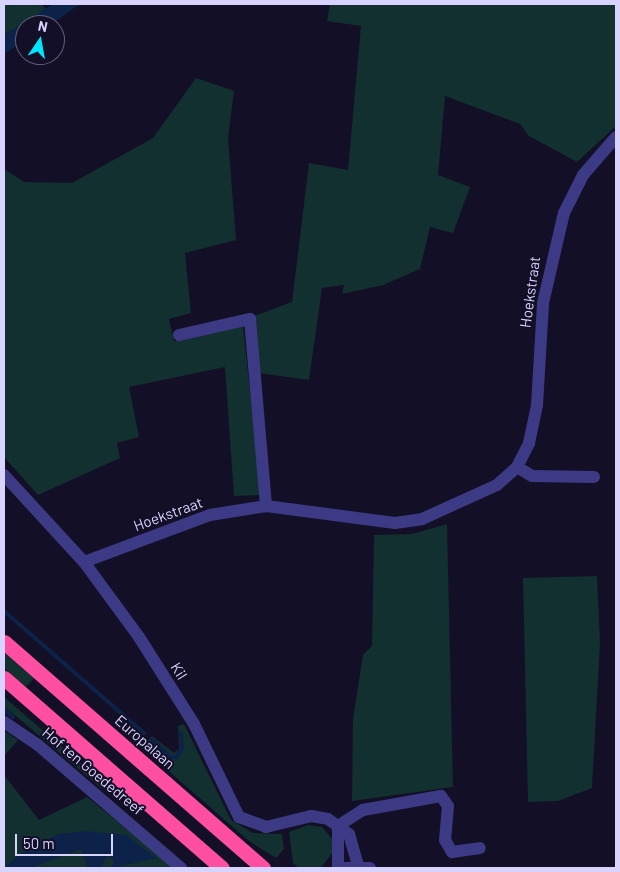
<!DOCTYPE html>
<style>
body{margin:0}
#map{position:relative;width:620px;height:872px;overflow:hidden;background:#130f26;font-family:Barlow,sans-serif}
div>[style]{position:absolute}
.green>*{inset:0;background:#12302f}
.water>*{inset:0;background:#0c2248}
.stream>*{height:4px;margin:-2px;padding:0 2px;transform-origin:2px;border-radius:2px;background:#0c2248}
.minor>*{height:12px;margin:-6px;padding:0 6px;transform-origin:6px;border-radius:6px;background:#3d3a85}
.highway>*{height:15px;margin:-7.5px;padding:0 7.5px;transform-origin:7.5px;border-radius:7.5px;background:#ff4fa3}
span{translate:-50% -50%;white-space:nowrap;text-align:center;line-height:1.15;-webkit-text-stroke:4px #130f26;paint-order:stroke}
.street-label{font-size:15px;color:#d9d4ff}
.frame{position:absolute;inset:0;border:5px solid #d9d4ff;pointer-events:none}
.north{position:absolute;left:15px;top:15px;width:50px;height:50px;box-sizing:border-box;background:#130f26;border:1px solid #625e7d;border-radius:50%;rotate:12deg;font-size:14px;font-weight:700;line-height:20px;text-align:center;color:#d9d4ff}
.north::after{content:'';display:block;margin:auto;width:18px;height:22px;background:#00e5ff;clip-path:polygon(50% 0,100% 100%,50% 72%,0 100%)}
.scale{position:absolute;left:15px;top:834px;width:98px;height:22px;box-sizing:border-box;border:2px solid #d9d4ff;border-top:0;padding-left:6px;font-size:15px;line-height:18px;white-space:nowrap;color:#d9d4ff;-webkit-text-stroke:4px #130f26;paint-order:stroke}
</style>
<div id="map">
<div class="green">
<div style="clip-path:polygon(4px 4px,41px 4px,46px 9px,4px 35px)"></div>
<div style="clip-path:polygon(330px 4px,616px 4px,616px 126px,577px 162px,529px 136px,520px 124px,445px 96px,438px 175px,470px 187px,453px 233px,430px 227px,420px 269px,383px 285px,342px 294px,344px 285px,322px 288px,309px 380px,258px 373px,252px 317px,292px 302px,309px 163px,348px 170px,361px 26px,327px 21px)"></div>
<div style="clip-path:polygon(196px 78px,234px 91px,228px 138px,236px 240px,185px 253px,191px 313px,169px 319px,174px 341px,243px 326px,261px 495px,234px 496px,225px 367px,129px 387px,139px 437px,117px 443px,120px 458px,38px 495px,4px 457px,4px 169px,24px 182px,72px 183px,153px 138px)"></div>
<div style="clip-path:polygon(447px 524px,453px 787px,352px 801px,353px 719px,363px 655px,372px 646px,374px 535px,412px 534px)"></div>
<div style="clip-path:polygon(597px 576px,600px 642px,592px 788px,558px 801px,528px 802px,523px 578px)"></div>
<div style="clip-path:polygon(4px 652px,34px 678px,26px 687px,4px 668px)"></div>
<div style="clip-path:polygon(4px 697px,105px 784px,102px 789px,4px 706px)"></div>
<div style="clip-path:polygon(184px 724px,231px 820px,253px 833px,282px 834px,284px 849px,276px 858px,249px 841px,142px 748px,152px 736px,174px 753px,179px 749px,178px 726px)"></div>
<div style="clip-path:polygon(4px 731px,18px 740px,4px 756px)"></div>
<div style="clip-path:polygon(4px 775px,39px 820px,87px 797px,175px 868px,4px 868px)"></div>
<div style="clip-path:polygon(308px 825px,322px 827px,333px 840px,332px 853px,321px 868px,299px 868px,293px 863px,289px 832px)"></div>
</div>
<div class="water">
<div style="clip-path:polygon(53px 4px,80px 4px,50px 25px,25px 25px,25px 41px,4px 54px,4px 35px)"></div>
<div style="clip-path:polygon(85px 831px,126px 835px,156px 858px,112px 868px,114px 860px,107px 856px,101px 868px,88px 868px,81px 849px,31px 868px,4px 868px,30px 846px,59px 834px)"></div>
</div>
<div class="stream">
<div style="left:4px;top:611px;width:186px;rotate:41.1deg"></div>
<div style="left:4px;top:709px;width:12px;rotate:42deg"></div>
<div style="left:152px;top:740px;width:25px;rotate:43deg"></div>
<div style="left:170px;top:757px;width:7px"></div>
<div style="left:177px;top:757px;width:11px;rotate:-63deg"></div>
<div style="left:182px;top:747px;width:14px;rotate:-94deg"></div>
</div>
<div class="minor">
<div style="left:179px;top:335px;width:73px;rotate:-12.7deg"></div>
<div style="left:250px;top:319px;width:188px;rotate:85.1deg"></div>
<div style="left:517px;top:467px;width:17px;rotate:31deg"></div>
<div style="left:532px;top:476px;width:62px;rotate:0.9deg"></div>
<div style="left:4px;top:475px;width:118px;rotate:47.4deg"></div>
<div style="left:84px;top:562px;width:93px;rotate:53.7deg"></div>
<div style="left:139px;top:637px;width:103px;rotate:57.7deg"></div>
<div style="left:194px;top:724px;width:103px;rotate:64.2deg"></div>
<div style="left:239px;top:817px;width:29px;rotate:20deg"></div>
<div style="left:266px;top:827px;width:46px;rotate:-13.7deg"></div>
<div style="left:311px;top:816px;width:17px;rotate:10deg"></div>
<div style="left:328px;top:819px;width:26px;rotate:36deg"></div>
<div style="left:349px;top:834px;width:32px;rotate:74deg"></div>
<div style="left:84px;top:562px;width:134px;rotate:-20.5deg"></div>
<div style="left:210px;top:515px;width:57px;rotate:-9.1deg"></div>
<div style="left:266px;top:506px;width:130px;rotate:7.5deg"></div>
<div style="left:395px;top:523px;width:27px;rotate:-8deg"></div>
<div style="left:422px;top:519px;width:82px;rotate:-24.4deg"></div>
<div style="left:497px;top:485px;width:27px;rotate:-42deg"></div>
<div style="left:517px;top:467px;width:27px;rotate:-63deg"></div>
<div style="left:529px;top:443px;width:39px;rotate:-78deg"></div>
<div style="left:537px;top:405px;width:102px;rotate:-86.6deg"></div>
<div style="left:543px;top:303px;width:92px;rotate:-76.9deg"></div>
<div style="left:564px;top:213px;width:42px;rotate:-63.4deg"></div>
<div style="left:583px;top:175px;width:50px;rotate:-49deg"></div>
<div style="left:4px;top:722px;width:41px;rotate:34.1deg"></div>
<div style="left:38px;top:745px;width:189px;rotate:40.7deg"></div>
<div style="left:338px;top:826px;width:30px;rotate:-33deg"></div>
<div style="left:363px;top:810px;width:79px;rotate:-10.2deg"></div>
<div style="left:441px;top:796px;width:12px;rotate:55deg"></div>
<div style="left:448px;top:806px;width:34px;rotate:95deg"></div>
<div style="left:445px;top:840px;width:14px;rotate:60deg"></div>
<div style="left:452px;top:852px;width:28px;rotate:-8deg"></div>
<div style="left:338px;top:826px;width:42px;rotate:90deg"></div>
<div style="left:345px;top:868px;width:25px"></div>
</div>
<div class="highway">
<div style="left:4px;top:642px;width:344px;rotate:41.1deg"></div>
<div style="left:4px;top:678px;width:289px;rotate:41.1deg"></div>
</div>
<div class="street-label">
<span style="left:530px;top:292px;rotate:-82deg">Hoekstraat</span>
<span style="left:168px;top:514px;rotate:-20deg">Hoekstraat</span>
<span style="left:179px;top:671px;rotate:58deg">Kil</span>
<span style="left:145px;top:742px;rotate:41deg">Europalaan</span>
<span style="left:93px;top:771px;rotate:40deg">Hof ten Goededreef</span>
</div>
<div class="frame"></div>
<div class="north">N</div>
<div class="scale">50 m</div>
</div>
